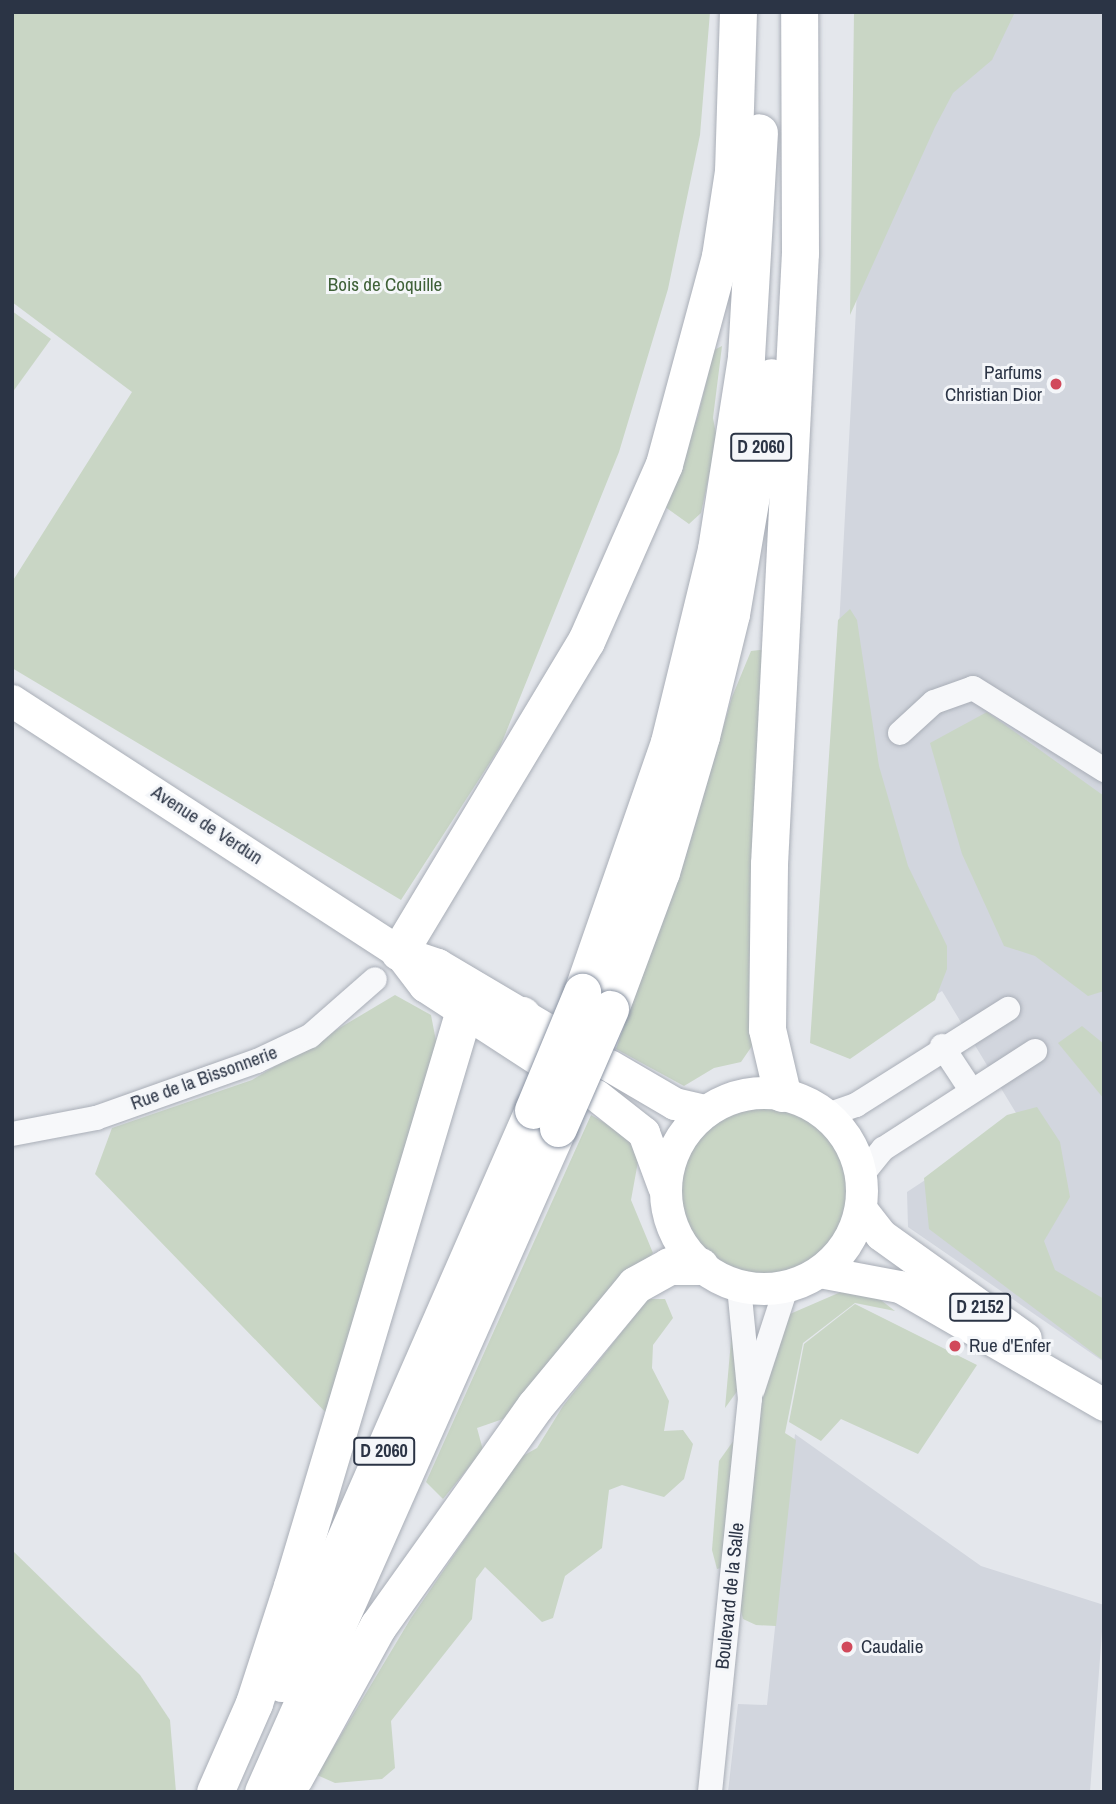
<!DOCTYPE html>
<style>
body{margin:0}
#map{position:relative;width:1116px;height:1804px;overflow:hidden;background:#e4e7ec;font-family:"Archivo Narrow",sans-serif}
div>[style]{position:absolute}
.built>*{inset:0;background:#d2d6de}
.green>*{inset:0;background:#c9d6c5}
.round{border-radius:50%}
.roads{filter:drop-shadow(0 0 2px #a9aeb7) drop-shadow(0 0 2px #a9aeb7)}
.minor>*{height:24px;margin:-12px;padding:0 12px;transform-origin:12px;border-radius:12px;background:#f7f8fa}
.major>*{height:32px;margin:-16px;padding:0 16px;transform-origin:16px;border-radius:16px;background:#fff}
.major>.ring{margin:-16px;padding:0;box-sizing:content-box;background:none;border:32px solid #fff;border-radius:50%}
.highway>*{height:37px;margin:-18.5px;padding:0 18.5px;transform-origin:18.5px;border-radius:18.5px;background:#fff}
.bridges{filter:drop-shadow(0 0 2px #8b94a3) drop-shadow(0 0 2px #8b94a3)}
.highway-bridge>*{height:37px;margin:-18.5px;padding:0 18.5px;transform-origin:18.5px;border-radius:18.5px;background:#fff}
.dots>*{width:19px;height:19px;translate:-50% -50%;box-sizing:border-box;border:4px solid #f4f6f9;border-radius:50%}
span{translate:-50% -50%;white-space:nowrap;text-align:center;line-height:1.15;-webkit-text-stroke:6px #f4f6f9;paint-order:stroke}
.shield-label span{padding:2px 5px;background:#f4f6f9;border:2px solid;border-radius:5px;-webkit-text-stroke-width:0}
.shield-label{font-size:18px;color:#2b3445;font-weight:700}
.park-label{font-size:19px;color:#3f6138}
.poi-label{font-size:19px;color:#2b3445}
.right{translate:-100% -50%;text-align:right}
.left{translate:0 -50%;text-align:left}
.street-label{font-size:19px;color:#2b3445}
.frame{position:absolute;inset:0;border:14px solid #2b3445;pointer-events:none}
</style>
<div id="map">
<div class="built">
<div style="clip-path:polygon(932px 12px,1104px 12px,1104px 1362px,908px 1227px,907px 1192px,1019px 1118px,942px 991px,848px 1050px,823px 926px,861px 216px)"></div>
<div style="clip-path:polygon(795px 1434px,981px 1566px,1104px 1605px,1090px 1792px,728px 1792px,738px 1704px,767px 1705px)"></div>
</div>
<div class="green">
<div style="clip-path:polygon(12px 12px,710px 12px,700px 135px,668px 289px,619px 452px,500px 747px,401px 900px,12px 668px,12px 582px,132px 392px,12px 302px)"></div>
<div style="clip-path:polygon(854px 12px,1015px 12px,992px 60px,953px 93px,935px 127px,850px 315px)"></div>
<div style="clip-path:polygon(12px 311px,51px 339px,12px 393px)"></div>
<div style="clip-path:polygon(722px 346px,713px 418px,717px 439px,701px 513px,689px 524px,661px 504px,698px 416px,714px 350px)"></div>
<div style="clip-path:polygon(850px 609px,857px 620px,879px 766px,908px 866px,947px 946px,947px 969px,935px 1000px,850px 1059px,810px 1043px,838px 620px)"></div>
<div style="clip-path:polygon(768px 649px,752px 1046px,741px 1062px,714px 1068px,684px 1086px,616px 1049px,690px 842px,732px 697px,751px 651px)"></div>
<div style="clip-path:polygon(987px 712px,1104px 796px,1104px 991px,1088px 996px,1035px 956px,1004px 946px,962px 854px,930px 743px)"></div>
<div style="clip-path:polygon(395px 995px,431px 1015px,437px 1046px,332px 1419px,95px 1174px,112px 1128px,252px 1080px)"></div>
<div style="clip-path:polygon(1082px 1026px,1104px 1044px,1104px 1099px,1058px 1043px)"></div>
<div class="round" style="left:678px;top:1102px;width:174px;height:174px"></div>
<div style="clip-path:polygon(1037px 1107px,1060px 1142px,1070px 1197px,1044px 1241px,1055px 1270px,1104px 1299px,1104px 1361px,929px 1229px,924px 1178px,1007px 1115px)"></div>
<div style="clip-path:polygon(591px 1115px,629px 1137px,639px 1156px,631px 1200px,653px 1253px,503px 1419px,477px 1428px,483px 1450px,443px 1499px,426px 1482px)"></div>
<div style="clip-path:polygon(850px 1288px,869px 1291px,895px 1311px,855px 1303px,803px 1343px,785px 1433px,796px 1440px,776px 1626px,756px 1625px,743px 1619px,739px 1604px,763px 1392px,783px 1317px)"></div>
<div style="clip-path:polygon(648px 1299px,665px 1299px,673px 1318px,653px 1345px,652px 1368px,669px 1401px,664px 1431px,683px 1430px,693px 1444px,684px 1479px,664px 1497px,622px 1485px,609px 1490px,602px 1548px,565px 1576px,553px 1618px,542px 1622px,485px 1567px,476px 1579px,472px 1619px,391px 1721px,395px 1768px,382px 1779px,335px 1783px,317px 1775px,411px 1618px,521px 1457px,537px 1448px,563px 1406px)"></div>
<div style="clip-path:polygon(855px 1304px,977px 1365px,918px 1454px,841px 1419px,821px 1441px,789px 1422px,804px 1344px)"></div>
<div style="clip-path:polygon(733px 1319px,738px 1390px,725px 1408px)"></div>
<div style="clip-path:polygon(739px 1433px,725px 1567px,717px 1569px,712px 1550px,719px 1461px)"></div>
<div style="clip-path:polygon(12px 1550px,140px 1675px,170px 1720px,176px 1792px,12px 1792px)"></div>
</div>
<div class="roads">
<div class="minor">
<div style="left:900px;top:733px;width:46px;rotate:-42.4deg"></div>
<div style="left:934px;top:702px;width:41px;rotate:-19.7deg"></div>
<div style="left:973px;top:688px;width:155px;rotate:32deg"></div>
<div style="left:942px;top:1046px;width:53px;rotate:56.6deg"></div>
<div style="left:827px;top:1115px;width:31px;rotate:-19deg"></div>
<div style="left:856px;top:1105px;width:180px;rotate:-32.3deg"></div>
<div style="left:12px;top:1134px;width:86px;rotate:-10.8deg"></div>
<div style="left:96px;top:1118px;width:171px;rotate:-19.5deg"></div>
<div style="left:257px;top:1061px;width:59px;rotate:-25.3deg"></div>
<div style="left:310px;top:1036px;width:86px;rotate:-41.2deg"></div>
<div style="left:861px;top:1176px;width:35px;rotate:-51deg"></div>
<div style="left:883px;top:1149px;width:181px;rotate:-32.8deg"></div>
<div style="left:753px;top:1389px;width:106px;rotate:-71.9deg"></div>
<div style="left:710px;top:1792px;width:395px;rotate:-84.2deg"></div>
<div style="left:750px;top:1399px;width:113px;rotate:-95.6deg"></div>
</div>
<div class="major">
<div style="left:12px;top:701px;width:461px;rotate:33deg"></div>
<div style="left:399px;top:952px;width:41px;rotate:18.4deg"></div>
<div style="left:438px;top:965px;width:128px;rotate:30.6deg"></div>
<div style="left:399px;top:952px;width:43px;rotate:52.6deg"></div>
<div style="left:425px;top:986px;width:134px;rotate:33.1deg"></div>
<div style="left:610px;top:1066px;width:75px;rotate:30.3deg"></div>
<div style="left:675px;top:1104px;width:31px;rotate:13deg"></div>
<div class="ring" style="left:666px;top:1093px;width:164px;height:164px"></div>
<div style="left:597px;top:1096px;width:60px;rotate:38.2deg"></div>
<div style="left:644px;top:1133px;width:58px;rotate:69.7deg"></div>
<div style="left:861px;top:1209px;width:33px;rotate:52deg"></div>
<div style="left:881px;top:1235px;width:178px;rotate:35.6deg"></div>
<div style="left:820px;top:1272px;width:81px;rotate:10.6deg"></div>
<div style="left:900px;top:1287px;width:236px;rotate:30deg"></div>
</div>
<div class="highway">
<div style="left:399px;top:952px;width:363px;rotate:-59deg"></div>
<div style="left:586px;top:641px;width:193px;rotate:-66.2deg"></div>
<div style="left:664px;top:464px;width:215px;rotate:-74.9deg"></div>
<div style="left:720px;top:256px;width:86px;rotate:-81.3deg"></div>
<div style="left:733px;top:171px;width:159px;rotate:-88.2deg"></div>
<div style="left:582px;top:992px;width:265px;rotate:-70.8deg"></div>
<div style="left:669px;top:742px;width:199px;rotate:-76.3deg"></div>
<div style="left:716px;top:549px;width:194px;rotate:-81.1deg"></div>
<div style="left:746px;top:357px;width:225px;rotate:-86.7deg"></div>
<div style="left:610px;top:1009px;width:146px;rotate:-69.6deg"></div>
<div style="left:661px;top:872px;width:142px;rotate:-73.6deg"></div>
<div style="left:701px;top:736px;width:126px;rotate:-76.2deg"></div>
<div style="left:731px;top:614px;width:240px;rotate:-80.4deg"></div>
<div style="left:782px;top:1093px;width:66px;rotate:-103.2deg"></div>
<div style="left:767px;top:1029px;width:165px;rotate:-89.3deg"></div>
<div style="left:769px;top:864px;width:612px;rotate:-87.1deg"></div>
<div style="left:800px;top:253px;width:241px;rotate:-90.2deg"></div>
<div style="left:282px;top:1683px;width:626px;rotate:-66.34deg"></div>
<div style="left:294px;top:1778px;width:174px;rotate:-61.1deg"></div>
<div style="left:378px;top:1626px;width:270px;rotate:-54.5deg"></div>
<div style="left:535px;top:1406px;width:157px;rotate:-50.4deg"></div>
<div style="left:635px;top:1285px;width:39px;rotate:-29deg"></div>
<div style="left:669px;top:1266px;width:31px"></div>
<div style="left:215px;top:1792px;width:97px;rotate:-66.3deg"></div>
<div style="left:254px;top:1703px;width:123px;rotate:-72deg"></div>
<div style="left:292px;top:1586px;width:597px;rotate:-73.36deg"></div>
<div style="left:463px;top:1014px;width:59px;rotate:1deg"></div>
<div style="left:263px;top:1792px;width:727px;rotate:-66.05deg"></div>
</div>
</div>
<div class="bridges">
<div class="highway-bridge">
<div style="left:533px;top:1110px;width:128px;rotate:-67.4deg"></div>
<div style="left:558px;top:1128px;width:130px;rotate:-66.4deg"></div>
</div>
</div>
<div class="dots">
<div style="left:1056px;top:384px;background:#d1495b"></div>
<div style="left:955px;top:1346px;background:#d1495b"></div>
<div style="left:847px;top:1647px;background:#d1495b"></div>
</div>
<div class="shield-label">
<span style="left:761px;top:447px">D 2060</span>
<span style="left:980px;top:1307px">D 2152</span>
<span style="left:384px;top:1451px">D 2060</span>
</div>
<div class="park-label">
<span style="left:385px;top:285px">Bois de Coquille</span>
</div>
<div class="poi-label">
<span class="right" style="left:1042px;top:384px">Parfums<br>Christian Dior</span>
<span class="left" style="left:969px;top:1346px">Rue d'Enfer</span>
<span class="left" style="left:861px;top:1647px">Caudalie</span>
</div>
<div class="street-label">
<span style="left:207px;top:825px;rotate:33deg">Avenue de Verdun</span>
<span style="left:204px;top:1078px;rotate:-20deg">Rue de la Bissonnerie</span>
<span style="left:730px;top:1596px;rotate:-84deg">Boulevard de la Salle</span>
</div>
<div class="frame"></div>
</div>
